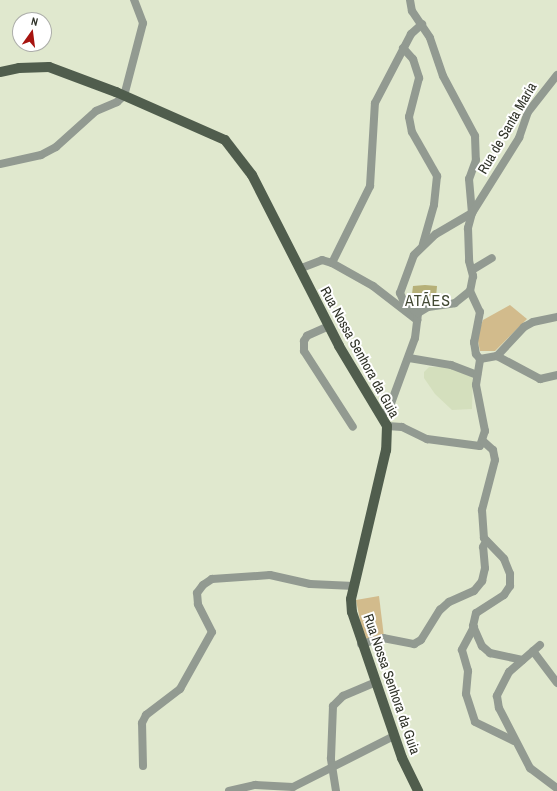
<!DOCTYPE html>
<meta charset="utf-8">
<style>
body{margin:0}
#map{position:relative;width:557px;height:791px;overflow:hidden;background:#e0e8ce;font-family:"Archivo Narrow",sans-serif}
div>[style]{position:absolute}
.built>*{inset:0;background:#d4dfbd}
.green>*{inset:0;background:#d2bb8c}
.building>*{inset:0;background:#b6b078}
.minor>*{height:8px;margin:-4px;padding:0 4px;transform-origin:4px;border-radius:4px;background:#929a91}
.major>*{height:10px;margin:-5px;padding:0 5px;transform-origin:5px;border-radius:5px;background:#505d4d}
span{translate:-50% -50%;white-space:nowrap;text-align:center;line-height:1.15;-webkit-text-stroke:4px #fff;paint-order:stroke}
.street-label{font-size:14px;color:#2f3228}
.quarter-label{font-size:16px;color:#434a34;letter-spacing:1px}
.north{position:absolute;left:12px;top:12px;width:40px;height:40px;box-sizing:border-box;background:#fff;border:1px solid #acada9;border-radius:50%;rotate:14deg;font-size:11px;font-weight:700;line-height:16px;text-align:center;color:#2f3228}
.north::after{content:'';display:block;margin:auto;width:14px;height:18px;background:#a71410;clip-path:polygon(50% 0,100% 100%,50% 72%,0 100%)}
</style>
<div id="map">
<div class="built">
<div style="clip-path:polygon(429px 367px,450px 367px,473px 375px,472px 409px,452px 410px,435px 394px,424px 378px,424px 372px)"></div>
</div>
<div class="green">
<div style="clip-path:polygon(510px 305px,527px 319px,495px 351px,480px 351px,477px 336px,483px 320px)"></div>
<div style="clip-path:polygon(379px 596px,384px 637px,364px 640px,356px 600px)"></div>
</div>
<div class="building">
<div style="clip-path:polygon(425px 285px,437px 286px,436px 297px,412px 294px,413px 286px)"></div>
</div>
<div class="minor">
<div style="left:410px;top:0;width:11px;rotate:80deg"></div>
<div style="left:412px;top:11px;width:32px;rotate:56deg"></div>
<div style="left:430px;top:38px;width:40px;rotate:71.1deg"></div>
<div style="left:443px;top:76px;width:68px;rotate:61.9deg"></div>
<div style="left:475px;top:136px;width:24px;rotate:88deg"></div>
<div style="left:476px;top:160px;width:20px;rotate:110deg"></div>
<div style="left:469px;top:179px;width:34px;rotate:85deg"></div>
<div style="left:472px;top:213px;width:16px;rotate:105deg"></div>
<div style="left:468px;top:228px;width:33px;rotate:88deg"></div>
<div style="left:469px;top:261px;width:16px;rotate:75deg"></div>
<div style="left:473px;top:276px;width:15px;rotate:101deg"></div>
<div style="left:470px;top:291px;width:23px;rotate:65deg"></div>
<div style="left:480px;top:312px;width:31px;rotate:101deg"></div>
<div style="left:474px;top:342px;width:12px;rotate:81deg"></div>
<div style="left:476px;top:354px;width:6px;rotate:51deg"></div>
<div style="left:480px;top:359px;width:17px;rotate:-10deg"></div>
<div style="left:497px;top:356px;width:40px;rotate:-47deg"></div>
<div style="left:524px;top:327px;width:10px;rotate:-29deg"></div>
<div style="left:533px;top:322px;width:25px;rotate:-12deg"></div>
<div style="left:403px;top:48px;width:15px;rotate:48deg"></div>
<div style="left:413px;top:59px;width:20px;rotate:72deg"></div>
<div style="left:419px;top:78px;width:40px;rotate:104.4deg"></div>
<div style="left:409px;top:117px;width:15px;rotate:79deg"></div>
<div style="left:412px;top:132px;width:51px;rotate:60.4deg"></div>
<div style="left:437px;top:176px;width:29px;rotate:96deg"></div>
<div style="left:434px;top:205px;width:41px;rotate:105.8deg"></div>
<div style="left:0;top:164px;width:42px;rotate:-12.4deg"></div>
<div style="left:41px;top:155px;width:17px;rotate:-28deg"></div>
<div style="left:56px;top:147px;width:54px;rotate:-42deg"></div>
<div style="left:96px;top:111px;width:23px;rotate:-23deg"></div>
<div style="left:117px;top:102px;width:9px;rotate:-41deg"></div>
<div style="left:124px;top:96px;width:75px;rotate:-75.4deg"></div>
<div style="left:143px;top:23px;width:25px;rotate:-111deg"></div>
<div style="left:332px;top:263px;width:86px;rotate:-63.7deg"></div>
<div style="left:370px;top:186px;width:83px;rotate:-86.6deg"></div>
<div style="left:375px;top:103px;width:78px;rotate:-62.4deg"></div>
<div style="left:411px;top:34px;width:15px;rotate:-42deg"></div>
<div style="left:299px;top:269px;width:25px;rotate:-21deg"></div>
<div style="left:322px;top:260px;width:10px;rotate:17deg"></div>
<div style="left:332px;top:263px;width:47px;rotate:29.3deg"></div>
<div style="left:373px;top:286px;width:56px;rotate:37.7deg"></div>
<div style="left:472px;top:270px;width:23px;rotate:-31deg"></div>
<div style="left:418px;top:313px;width:12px;rotate:-31deg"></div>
<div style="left:428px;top:307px;width:27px;rotate:-8deg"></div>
<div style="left:455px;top:303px;width:19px;rotate:-39deg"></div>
<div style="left:329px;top:326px;width:24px;rotate:156deg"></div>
<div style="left:307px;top:336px;width:6px;rotate:121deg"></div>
<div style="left:304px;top:341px;width:10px;rotate:90deg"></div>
<div style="left:304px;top:351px;width:90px;rotate:57.2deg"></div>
<div style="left:497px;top:356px;width:49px;rotate:28.1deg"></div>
<div style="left:540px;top:379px;width:17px;rotate:-13deg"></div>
<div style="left:409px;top:358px;width:43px;rotate:9.5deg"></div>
<div style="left:451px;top:365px;width:28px;rotate:21deg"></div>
<div style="left:382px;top:416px;width:13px;rotate:-51deg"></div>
<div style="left:390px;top:406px;width:72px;rotate:-69.8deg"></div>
<div style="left:415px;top:338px;width:25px;rotate:-83deg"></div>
<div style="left:418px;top:313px;width:18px;rotate:-142deg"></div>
<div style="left:404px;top:302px;width:10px;rotate:-114deg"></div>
<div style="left:400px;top:293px;width:40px;rotate:-69.8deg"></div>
<div style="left:414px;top:255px;width:30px;rotate:-44deg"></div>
<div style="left:436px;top:234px;width:42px;rotate:-30.3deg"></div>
<div style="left:472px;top:213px;width:89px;rotate:-57.9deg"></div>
<div style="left:519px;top:138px;width:28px;rotate:-71deg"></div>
<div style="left:528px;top:112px;width:47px;rotate:-51.9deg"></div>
<div style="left:387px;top:426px;width:15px;rotate:4deg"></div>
<div style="left:402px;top:427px;width:28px;rotate:26deg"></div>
<div style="left:427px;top:439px;width:53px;rotate:7.5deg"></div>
<div style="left:480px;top:446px;width:16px;rotate:-72deg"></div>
<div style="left:485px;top:431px;width:47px;rotate:-101.1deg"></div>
<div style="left:476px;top:385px;width:26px;rotate:-81deg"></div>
<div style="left:484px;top:442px;width:12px;rotate:42deg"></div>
<div style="left:493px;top:450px;width:10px;rotate:79deg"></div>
<div style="left:495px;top:460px;width:52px;rotate:104.6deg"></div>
<div style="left:482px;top:510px;width:28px;rotate:86deg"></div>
<div style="left:484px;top:538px;width:29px;rotate:46deg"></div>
<div style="left:504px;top:559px;width:16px;rotate:68deg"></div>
<div style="left:510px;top:574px;width:12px;rotate:90deg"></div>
<div style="left:510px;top:586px;width:11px;rotate:124deg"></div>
<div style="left:504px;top:595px;width:33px;rotate:147deg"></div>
<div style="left:476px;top:613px;width:13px;rotate:103deg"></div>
<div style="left:473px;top:626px;width:22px;rotate:66deg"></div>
<div style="left:482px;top:646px;width:11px;rotate:41deg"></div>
<div style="left:490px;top:653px;width:33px;rotate:12deg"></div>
<div style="left:474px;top:627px;width:26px;rotate:118deg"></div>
<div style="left:462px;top:650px;width:22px;rotate:74deg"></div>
<div style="left:468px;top:671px;width:23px;rotate:95deg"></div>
<div style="left:466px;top:694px;width:29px;rotate:72deg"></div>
<div style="left:475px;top:722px;width:43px;rotate:26deg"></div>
<div style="left:361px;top:644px;width:23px;rotate:-15deg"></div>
<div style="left:383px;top:638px;width:32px;rotate:11deg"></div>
<div style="left:414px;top:644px;width:8px;rotate:-30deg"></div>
<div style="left:421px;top:640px;width:36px;rotate:-58deg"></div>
<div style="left:440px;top:610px;width:12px;rotate:-42deg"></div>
<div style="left:449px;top:602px;width:27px;rotate:-24deg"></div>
<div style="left:474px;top:591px;width:13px;rotate:-51deg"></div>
<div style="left:482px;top:581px;width:13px;rotate:-77deg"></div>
<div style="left:485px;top:568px;width:21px;rotate:-95deg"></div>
<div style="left:483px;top:547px;width:7px;rotate:-63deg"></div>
<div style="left:540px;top:645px;width:41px;rotate:138.9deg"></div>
<div style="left:509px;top:672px;width:27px;rotate:117deg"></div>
<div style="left:497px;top:696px;width:12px;rotate:81deg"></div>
<div style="left:499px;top:708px;width:68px;rotate:62.7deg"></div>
<div style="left:530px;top:768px;width:34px;rotate:37deg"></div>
<div style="left:533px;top:651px;width:40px;rotate:53deg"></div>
<div style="left:143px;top:766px;width:43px;rotate:-91.3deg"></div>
<div style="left:142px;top:723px;width:9px;rotate:-63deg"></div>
<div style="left:146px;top:715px;width:43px;rotate:-37.4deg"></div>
<div style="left:180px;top:689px;width:65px;rotate:-60.7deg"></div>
<div style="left:212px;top:632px;width:31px;rotate:-117deg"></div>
<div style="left:198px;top:604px;width:11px;rotate:-95deg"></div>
<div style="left:197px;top:593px;width:10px;rotate:-53deg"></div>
<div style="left:203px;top:585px;width:11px;rotate:-34deg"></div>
<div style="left:212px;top:579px;width:58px;rotate:-3.9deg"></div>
<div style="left:270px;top:575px;width:41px;rotate:12.7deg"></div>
<div style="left:310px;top:584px;width:44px;rotate:2.6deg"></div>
<div style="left:229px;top:791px;width:27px;rotate:-13deg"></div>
<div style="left:255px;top:785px;width:38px;rotate:3deg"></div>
<div style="left:293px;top:787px;width:113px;rotate:-26.8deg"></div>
<div style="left:336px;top:791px;width:33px;rotate:-99deg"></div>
<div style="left:331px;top:758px;width:52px;rotate:-87.8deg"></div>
<div style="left:333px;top:706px;width:14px;rotate:-45deg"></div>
<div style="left:343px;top:696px;width:34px;rotate:-23deg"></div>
</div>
<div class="major">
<div style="left:0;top:72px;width:19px;rotate:-12deg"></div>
<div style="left:19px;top:68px;width:30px;rotate:-2deg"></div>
<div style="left:49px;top:67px;width:72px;rotate:20.5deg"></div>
<div style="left:116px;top:92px;width:119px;rotate:23.8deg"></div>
<div style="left:225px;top:140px;width:44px;rotate:52.4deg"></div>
<div style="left:252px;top:175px;width:192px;rotate:63deg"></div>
<div style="left:339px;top:346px;width:93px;rotate:59deg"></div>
<div style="left:387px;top:426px;width:24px;rotate:92deg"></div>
<div style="left:386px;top:450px;width:153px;rotate:103.2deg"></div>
<div style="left:351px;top:599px;width:13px;rotate:86deg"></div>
<div style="left:352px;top:612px;width:154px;rotate:71.1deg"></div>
<div style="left:402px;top:758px;width:37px;rotate:64deg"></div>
</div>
<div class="street-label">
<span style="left:507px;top:128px;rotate:-60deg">Rua de Santa Maria</span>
<span style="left:360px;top:352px;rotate:61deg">Rua Nossa Senhora da Guia</span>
<span style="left:392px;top:684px;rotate:71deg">Rua Nossa Senhora da Guia</span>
</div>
<div class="quarter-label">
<span style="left:428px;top:300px">ATÃES</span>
</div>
<div class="north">N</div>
</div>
